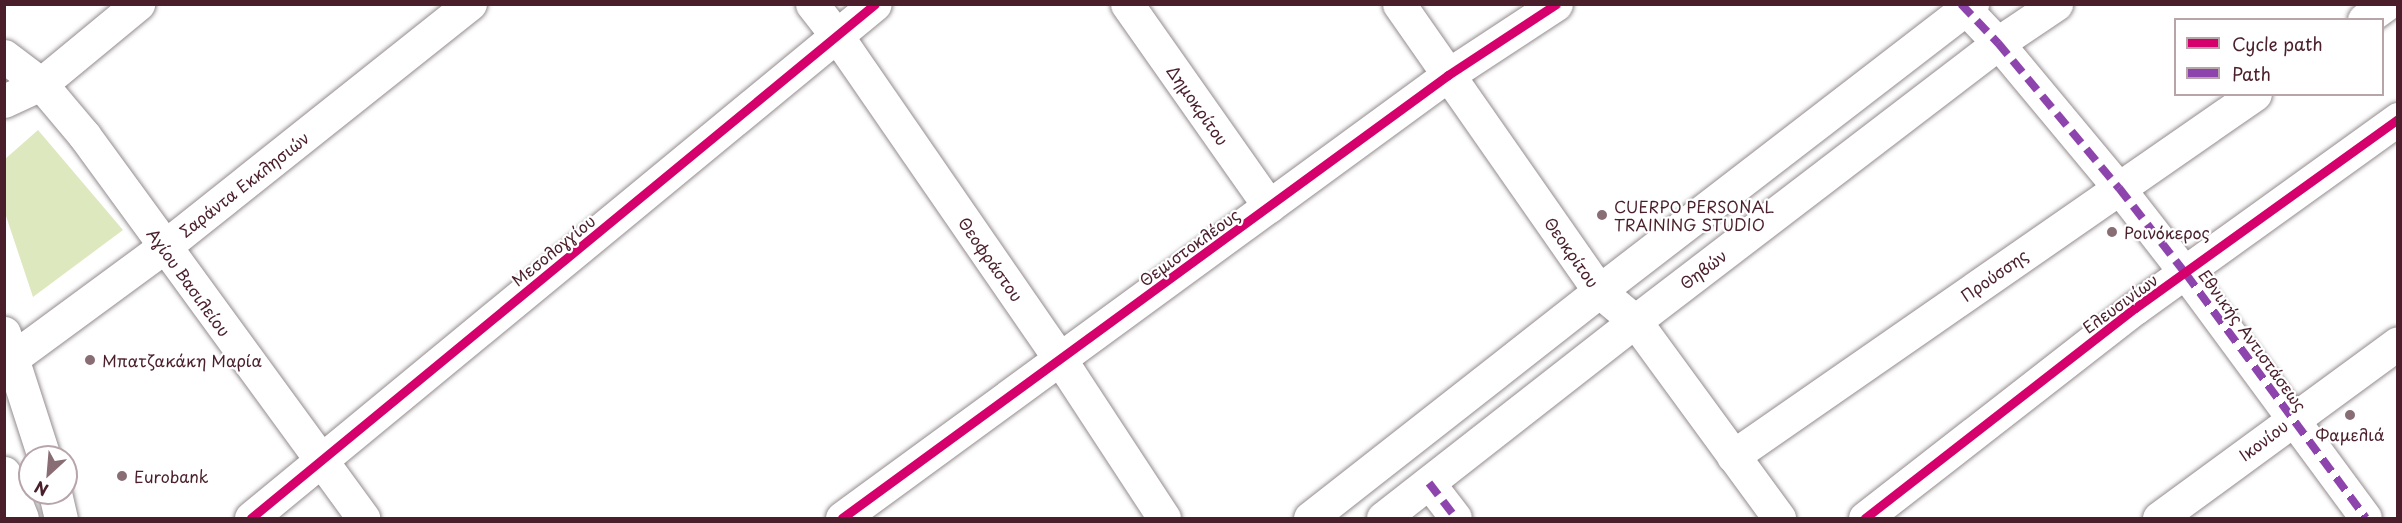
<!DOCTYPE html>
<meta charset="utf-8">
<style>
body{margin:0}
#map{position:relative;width:2402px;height:523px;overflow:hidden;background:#fff;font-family:"Playpen Sans",sans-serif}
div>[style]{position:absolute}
.green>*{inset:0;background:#dee8bf}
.roads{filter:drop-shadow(0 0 2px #948c8e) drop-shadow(0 0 2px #948c8e)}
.pedestrian>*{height:32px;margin:-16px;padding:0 16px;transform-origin:16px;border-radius:16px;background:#fff}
.minor>*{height:33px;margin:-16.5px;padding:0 16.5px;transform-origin:16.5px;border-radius:16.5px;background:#fff}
.tertiary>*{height:33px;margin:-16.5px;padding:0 16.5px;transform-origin:16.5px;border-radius:16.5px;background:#fff}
.secondary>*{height:33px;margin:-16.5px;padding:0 16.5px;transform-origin:16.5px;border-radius:16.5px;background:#fff}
.quiet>*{height:8px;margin-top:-4px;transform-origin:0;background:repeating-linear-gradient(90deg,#8e44ad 0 15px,transparent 0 23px)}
.cycleway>*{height:9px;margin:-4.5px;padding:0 4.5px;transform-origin:4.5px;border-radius:4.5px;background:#d6006c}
.dots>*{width:16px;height:16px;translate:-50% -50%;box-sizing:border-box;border:3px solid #fff;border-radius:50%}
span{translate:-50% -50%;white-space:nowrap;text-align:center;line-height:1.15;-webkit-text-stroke:4.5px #fff;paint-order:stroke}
.street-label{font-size:16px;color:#4a1f2b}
.poi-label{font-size:16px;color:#4a1f2b}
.left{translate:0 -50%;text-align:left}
.frame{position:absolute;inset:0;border:6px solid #4a1f2b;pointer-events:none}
.legend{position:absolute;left:2174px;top:18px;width:210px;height:78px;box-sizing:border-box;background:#fff;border:2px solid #b7a5aa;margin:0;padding:8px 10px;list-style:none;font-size:18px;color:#4a1f2b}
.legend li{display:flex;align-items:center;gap:12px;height:30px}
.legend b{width:30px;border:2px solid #b7a5aa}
.north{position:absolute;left:18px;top:445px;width:60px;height:60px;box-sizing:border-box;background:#fff;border:2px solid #b7a5aa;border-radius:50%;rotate:206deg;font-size:16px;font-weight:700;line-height:24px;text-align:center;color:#4a1f2b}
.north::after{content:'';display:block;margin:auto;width:21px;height:27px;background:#896d75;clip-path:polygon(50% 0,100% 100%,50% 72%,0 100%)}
</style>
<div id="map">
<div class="green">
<div style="clip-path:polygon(38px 130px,123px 230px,33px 297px,5px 213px,4px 160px)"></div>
</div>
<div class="roads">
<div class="pedestrian">
<div style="left:1961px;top:4px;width:54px;rotate:46.5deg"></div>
<div style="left:1998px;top:43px;width:189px;rotate:50.2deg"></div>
<div style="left:2119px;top:188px;width:109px;rotate:52.1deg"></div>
<div style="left:2186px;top:274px;width:303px;rotate:53.6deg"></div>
<div style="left:1429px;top:483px;width:44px;rotate:52.4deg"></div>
</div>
<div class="minor">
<div style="left:812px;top:4px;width:41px;rotate:52deg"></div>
<div style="left:837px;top:36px;width:393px;rotate:55.4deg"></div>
<div style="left:1060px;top:359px;width:190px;rotate:56.8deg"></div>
<div style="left:1127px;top:4px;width:247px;rotate:54.9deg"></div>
<div style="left:1399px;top:4px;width:350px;rotate:55.1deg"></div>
<div style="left:1599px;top:291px;width:47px;rotate:39.8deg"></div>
<div style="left:1635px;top:321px;width:244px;rotate:53.8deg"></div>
<div style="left:2364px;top:20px;width:27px;rotate:-36deg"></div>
<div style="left:41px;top:84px;width:67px;rotate:49.9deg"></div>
<div style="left:84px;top:135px;width:474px;rotate:53.9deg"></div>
<div style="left:14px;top:357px;width:186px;rotate:-36.3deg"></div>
<div style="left:164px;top:247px;width:391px;rotate:-38.5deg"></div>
<div style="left:1733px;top:456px;width:635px;rotate:-34.74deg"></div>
<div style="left:251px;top:518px;width:808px;rotate:-39.48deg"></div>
<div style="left:842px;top:518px;width:751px;rotate:-36.17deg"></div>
<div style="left:1448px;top:75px;width:129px;rotate:-33.3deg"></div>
<div style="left:1865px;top:518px;width:342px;rotate:-37.9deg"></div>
<div style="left:2135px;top:308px;width:324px;rotate:-35.7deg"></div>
<div style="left:2159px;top:518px;width:296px;rotate:-36.2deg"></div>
</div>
<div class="tertiary">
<div style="left:4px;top:56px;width:46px;rotate:37.1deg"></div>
<div style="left:4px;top:101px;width:41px;rotate:-24.7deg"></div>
<div style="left:41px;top:84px;width:126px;rotate:-39.5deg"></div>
</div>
<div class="secondary">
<div style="left:4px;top:333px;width:130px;rotate:72.1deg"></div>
<div style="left:4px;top:473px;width:48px;rotate:68.2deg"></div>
<div style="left:55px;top:493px;width:26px;rotate:77deg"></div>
<div style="left:1310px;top:518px;width:367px;rotate:-38.1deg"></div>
<div style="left:1599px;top:291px;width:471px;rotate:-37.6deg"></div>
<div style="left:1383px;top:518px;width:320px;rotate:-38deg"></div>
<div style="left:1635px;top:321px;width:457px;rotate:-37.4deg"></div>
<div style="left:1998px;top:43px;width:70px;rotate:-33.9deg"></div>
</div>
</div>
<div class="quiet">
<div style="left:1961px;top:4px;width:54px;rotate:46.5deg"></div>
<div style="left:1998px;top:43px;width:189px;rotate:50.2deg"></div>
<div style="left:2119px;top:188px;width:109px;rotate:52.1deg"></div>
<div style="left:2186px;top:274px;width:303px;rotate:53.6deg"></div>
<div style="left:1429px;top:483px;width:44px;rotate:52.4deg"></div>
</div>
<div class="cycleway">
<div style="left:251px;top:518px;width:808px;rotate:-39.48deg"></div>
<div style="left:842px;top:518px;width:751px;rotate:-36.17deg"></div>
<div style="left:1448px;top:75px;width:129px;rotate:-33.3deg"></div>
<div style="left:1865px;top:518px;width:342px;rotate:-37.9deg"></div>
<div style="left:2135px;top:308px;width:324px;rotate:-35.7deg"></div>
</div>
<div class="dots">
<div style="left:1602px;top:215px;background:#896d75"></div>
<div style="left:2112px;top:232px;background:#896d75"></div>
<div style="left:90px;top:360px;background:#896d75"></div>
<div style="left:2350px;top:415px;background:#896d75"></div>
<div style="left:122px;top:476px;background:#896d75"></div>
</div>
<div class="street-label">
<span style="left:1198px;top:105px;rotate:55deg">Δημοκρίτου</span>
<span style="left:244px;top:184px;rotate:-38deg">Σαράντα Εκκλησιών</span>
<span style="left:1189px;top:247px;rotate:-36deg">Θεμιστοκλέους</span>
<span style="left:553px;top:250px;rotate:-39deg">Μεσολογγίου</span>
<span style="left:1572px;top:252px;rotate:55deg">Θεοκρίτου</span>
<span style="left:991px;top:259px;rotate:55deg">Θεοφράστου</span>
<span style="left:1703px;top:269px;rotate:-37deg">Θηβών</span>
<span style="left:1994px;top:275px;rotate:-35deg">Προύσσης</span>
<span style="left:189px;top:282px;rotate:54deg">Αγίου Βασιλείου</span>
<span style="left:2120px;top:303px;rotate:-36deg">Ελευσινίων</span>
<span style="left:2253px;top:340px;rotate:54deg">Εθνικής Αντιστάσεως</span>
<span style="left:2263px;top:440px;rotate:-37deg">Ικονίου</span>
</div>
<div class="poi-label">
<span class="left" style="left:1614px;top:215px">CUERPO PERSONAL<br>TRAINING STUDIO</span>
<span class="left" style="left:2124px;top:232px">Ροινόκερος</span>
<span class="left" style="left:102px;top:360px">Μπατζακάκη Μαρία</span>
<span style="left:2350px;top:434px">Φαμελιά</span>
<span class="left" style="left:134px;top:476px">Eurobank</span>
</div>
<div class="frame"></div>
<ul class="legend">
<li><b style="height:8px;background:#d6006c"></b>Cycle path</li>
<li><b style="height:8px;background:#8e44ad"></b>Path</li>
</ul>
<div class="north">N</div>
</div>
